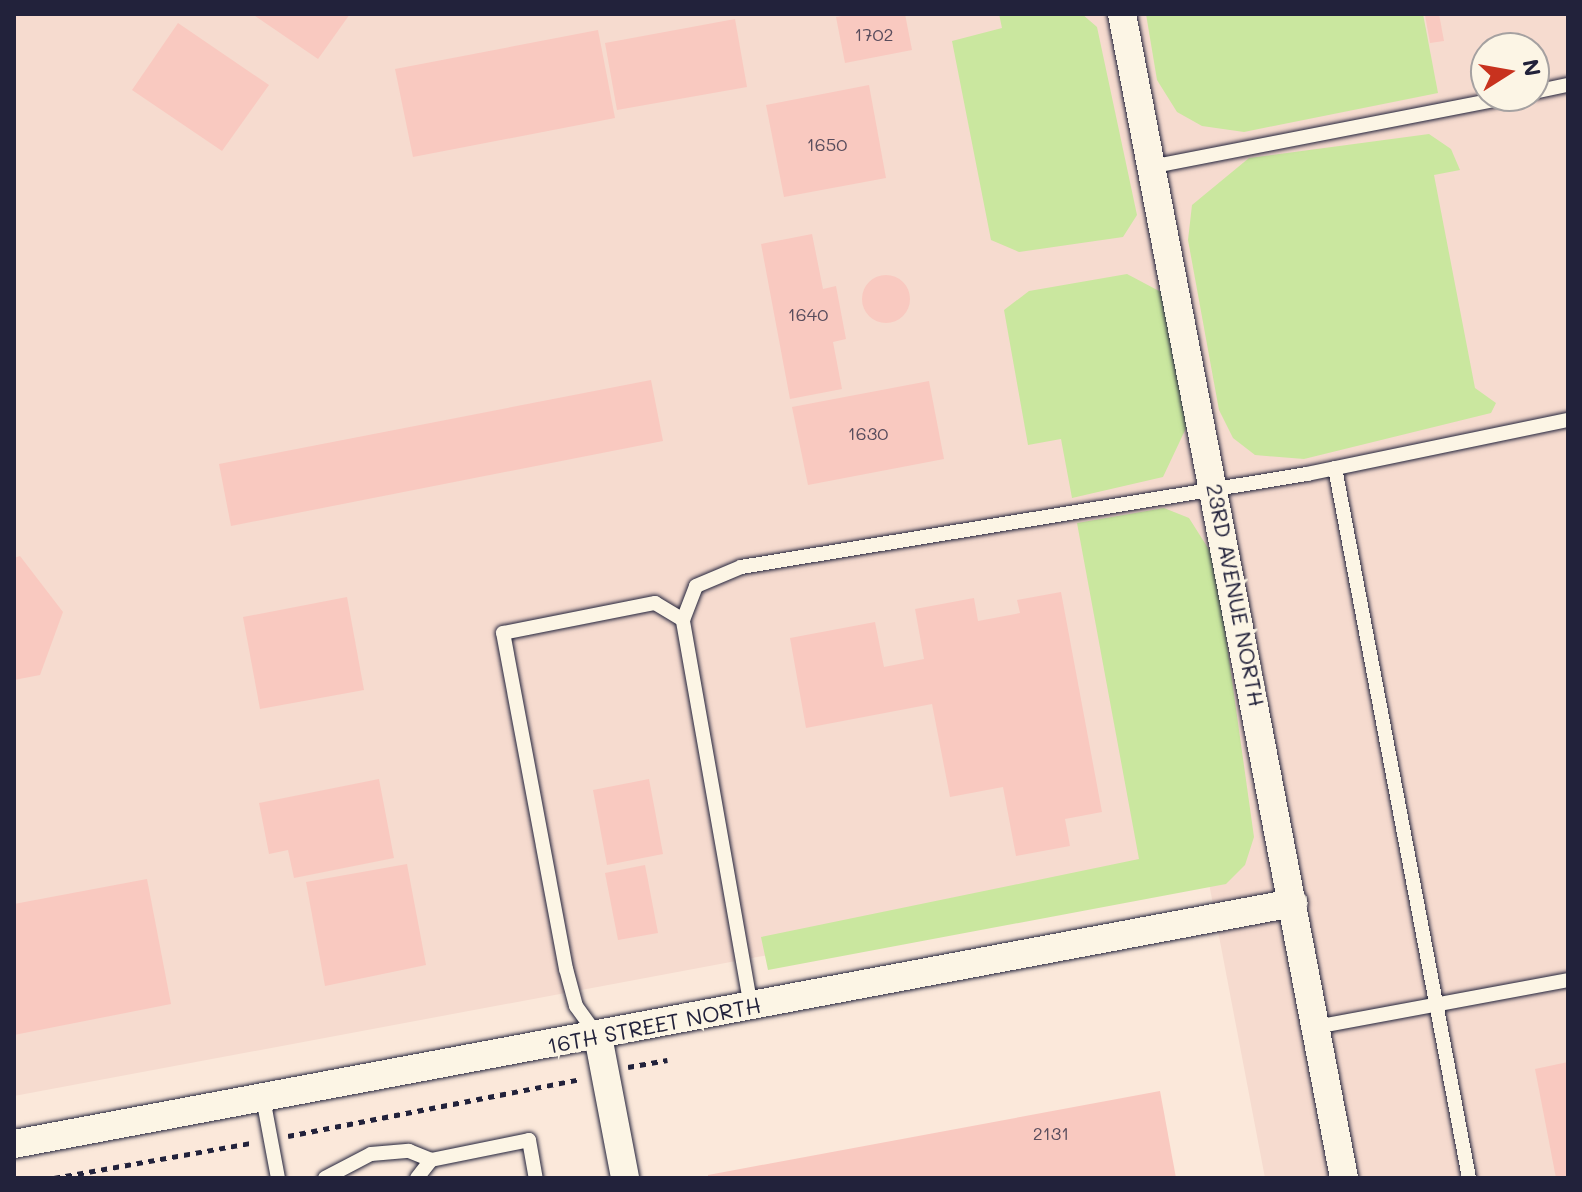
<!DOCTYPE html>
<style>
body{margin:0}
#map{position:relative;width:1582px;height:1192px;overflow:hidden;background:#fbe8da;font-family:Mali,sans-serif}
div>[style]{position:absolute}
.built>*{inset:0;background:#f6dbcf}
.green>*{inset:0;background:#cae79f}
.building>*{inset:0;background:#f9c9c0}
.round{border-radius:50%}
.path>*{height:5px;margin-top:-2.5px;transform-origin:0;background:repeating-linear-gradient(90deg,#22223b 0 6px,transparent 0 12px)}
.roads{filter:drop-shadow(0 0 2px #22223b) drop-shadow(0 0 2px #22223b)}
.service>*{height:14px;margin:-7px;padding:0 7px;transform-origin:7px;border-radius:7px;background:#fcf5e5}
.minor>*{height:28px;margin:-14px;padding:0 14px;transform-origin:14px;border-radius:14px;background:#fcf5e5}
span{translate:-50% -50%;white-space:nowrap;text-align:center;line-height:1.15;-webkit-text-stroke:8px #fcf5e5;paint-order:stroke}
.number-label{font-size:18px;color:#584c5c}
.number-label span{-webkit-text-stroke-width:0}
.street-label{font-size:22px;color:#22223b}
.frame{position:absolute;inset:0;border:16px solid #22223b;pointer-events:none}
.north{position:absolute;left:1470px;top:32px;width:80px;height:80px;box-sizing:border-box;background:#fcf5e5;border:2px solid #a5a1a1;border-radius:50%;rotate:79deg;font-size:22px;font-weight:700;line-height:32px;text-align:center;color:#22223b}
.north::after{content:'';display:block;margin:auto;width:28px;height:36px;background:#c8321e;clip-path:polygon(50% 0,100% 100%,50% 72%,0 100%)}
</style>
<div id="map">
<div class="built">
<div style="clip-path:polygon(evenodd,14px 14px,1568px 14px,1568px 1178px,1265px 1178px,1207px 873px,14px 1096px,14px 14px,1486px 48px,1534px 48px,1534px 96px,1486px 96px,1486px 48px)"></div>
</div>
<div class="green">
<div style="clip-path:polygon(999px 14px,1082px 14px,1097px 27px,1137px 215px,1123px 237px,1019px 252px,991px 240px,952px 41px,1002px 28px)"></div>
<div style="clip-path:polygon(1146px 14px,1423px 14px,1438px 93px,1244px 132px,1202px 126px,1177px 112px,1157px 80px)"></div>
<div style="clip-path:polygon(1429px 134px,1451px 149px,1460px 170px,1434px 175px,1475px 388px,1496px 403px,1491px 413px,1304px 459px,1255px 455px,1233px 438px,1219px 410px,1188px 240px,1192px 205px,1249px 158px)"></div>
<div style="clip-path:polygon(1127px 274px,1161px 292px,1188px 424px,1163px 477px,1072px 498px,1061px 439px,1028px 445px,1004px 310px,1029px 291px)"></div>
<div style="clip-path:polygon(1164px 508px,1189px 518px,1215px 559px,1254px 837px,1245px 865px,1226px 884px,768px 970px,761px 937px,1139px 859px,1077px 523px)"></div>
</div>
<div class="building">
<div style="clip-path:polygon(252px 14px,350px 14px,318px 59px)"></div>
<div style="clip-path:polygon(854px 14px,905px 14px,912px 50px,845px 63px,836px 17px)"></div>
<div style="clip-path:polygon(1432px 14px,1439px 14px,1444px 41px,1430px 43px,1425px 15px)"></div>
<div style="clip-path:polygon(735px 19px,747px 87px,617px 110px,605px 43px)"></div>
<div style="clip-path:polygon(178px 23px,269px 85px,222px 151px,132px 90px)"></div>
<div style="clip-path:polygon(598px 30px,615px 118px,413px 157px,395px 69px)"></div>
<div style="clip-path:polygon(869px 85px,886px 178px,784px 197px,766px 105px)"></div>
<div style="clip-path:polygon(812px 234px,823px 289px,836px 286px,846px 339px,833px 342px,842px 389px,790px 399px,761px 244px)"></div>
<div class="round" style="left:862px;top:275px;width:48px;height:48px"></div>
<div style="clip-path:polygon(651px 380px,663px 441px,231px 526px,219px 464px)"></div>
<div style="clip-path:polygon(929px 381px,944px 459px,808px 485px,792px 407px)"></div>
<div style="clip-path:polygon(20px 556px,63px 612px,40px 675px,14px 680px,14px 558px)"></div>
<div style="clip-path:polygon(1061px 592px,1102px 812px,1065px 819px,1070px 846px,1016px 856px,1003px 787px,950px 797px,932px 704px,806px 728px,790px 638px,875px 622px,884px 667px,924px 659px,915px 609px,974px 598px,978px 621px,1020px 613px,1017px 600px)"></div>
<div style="clip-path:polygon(347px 597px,364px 690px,260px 709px,243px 617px)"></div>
<div style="clip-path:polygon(379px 779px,394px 858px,294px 878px,288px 850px,269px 854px,259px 803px)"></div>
<div style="clip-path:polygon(649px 779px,663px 854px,607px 865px,593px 790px)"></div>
<div style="clip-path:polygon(407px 864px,426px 965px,325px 986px,306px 882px)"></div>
<div style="clip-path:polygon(645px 865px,658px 933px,618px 940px,605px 873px)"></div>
<div style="clip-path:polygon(147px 879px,171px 1004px,14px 1035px,14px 904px)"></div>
<div style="clip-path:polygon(1568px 1062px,1568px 1178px,1556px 1178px,1535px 1069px)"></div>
<div style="clip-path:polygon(1160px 1091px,1176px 1178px,708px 1178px,708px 1175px)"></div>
</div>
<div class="path">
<div style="left:628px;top:1067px;width:40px;rotate:-10deg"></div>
<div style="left:288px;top:1136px;width:298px;rotate:-11deg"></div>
<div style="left:54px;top:1178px;width:199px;rotate:-10.1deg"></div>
</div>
<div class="roads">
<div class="service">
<div style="left:1534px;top:92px;width:35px;rotate:-12deg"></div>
<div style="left:1150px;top:167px;width:371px;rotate:-11deg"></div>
<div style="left:1335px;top:468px;width:723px;rotate:79.31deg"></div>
<div style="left:751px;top:1007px;width:393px;rotate:-100deg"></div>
<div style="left:683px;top:620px;width:36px;rotate:-69deg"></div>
<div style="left:696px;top:586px;width:49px;rotate:-22.9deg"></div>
<div style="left:741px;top:567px;width:574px;rotate:-9.33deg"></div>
<div style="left:1307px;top:474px;width:267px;rotate:-11.7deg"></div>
<div style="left:1315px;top:1027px;width:257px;rotate:-10.5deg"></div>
<div style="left:597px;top:1035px;width:36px;rotate:-126deg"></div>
<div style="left:576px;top:1006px;width:38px;rotate:-105deg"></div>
<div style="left:566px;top:969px;width:342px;rotate:-100.6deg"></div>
<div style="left:503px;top:633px;width:155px;rotate:-11.2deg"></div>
<div style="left:655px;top:603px;width:33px;rotate:31deg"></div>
<div style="left:263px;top:1098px;width:81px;rotate:79.4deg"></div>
<div style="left:325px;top:1178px;width:52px;rotate:-27.6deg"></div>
<div style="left:371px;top:1154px;width:38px;rotate:-5deg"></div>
<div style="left:409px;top:1151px;width:24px;rotate:22deg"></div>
<div style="left:431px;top:1160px;width:100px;rotate:-11.5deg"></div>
<div style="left:529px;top:1140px;width:39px;rotate:80deg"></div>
<div style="left:417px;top:1178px;width:23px;rotate:-52deg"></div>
</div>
<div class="minor">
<div style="left:1122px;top:14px;width:1185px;rotate:79.2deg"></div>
<div style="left:598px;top:1036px;width:145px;rotate:79.2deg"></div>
<div style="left:14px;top:1144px;width:1302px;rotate:-10.67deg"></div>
</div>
</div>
<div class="number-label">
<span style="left:874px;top:34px">1702</span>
<span style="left:827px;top:144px">1650</span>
<span style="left:808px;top:314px">1640</span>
<span style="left:868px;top:433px">1630</span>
<span style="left:1051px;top:1133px">2131</span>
</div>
<div class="street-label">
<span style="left:1236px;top:595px;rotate:79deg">23RD AVENUE NORTH</span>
<span style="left:654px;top:1025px;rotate:-11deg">16TH STREET NORTH</span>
</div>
<div class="frame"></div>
<div class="north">N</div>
</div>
